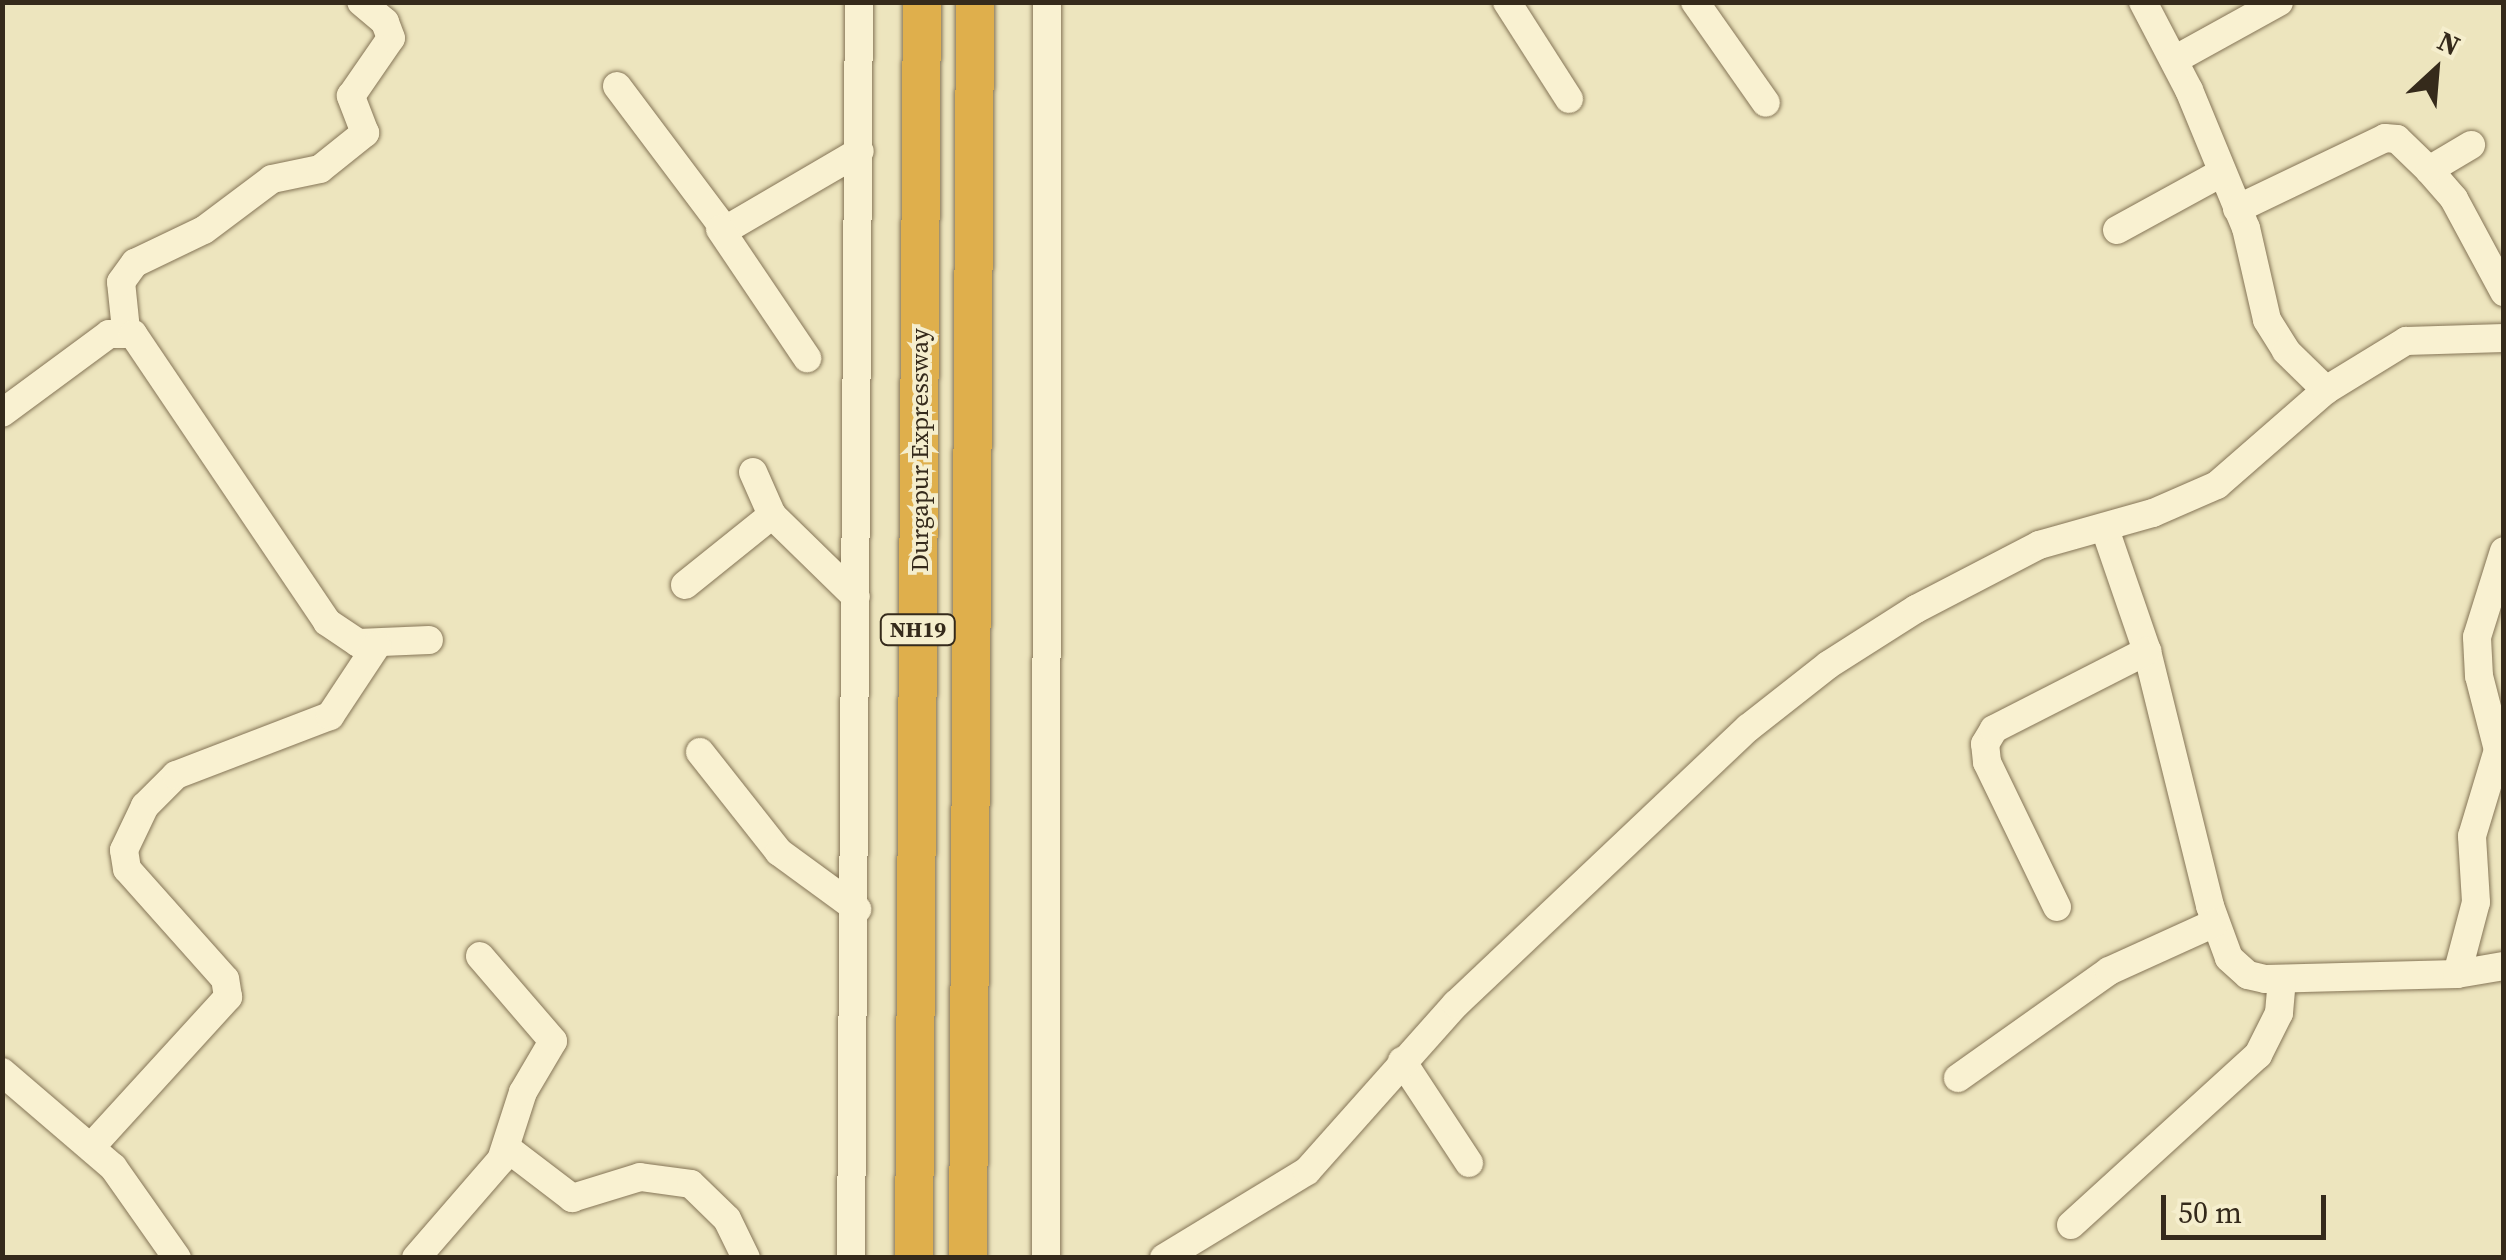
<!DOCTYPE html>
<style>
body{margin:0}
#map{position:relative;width:2506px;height:1260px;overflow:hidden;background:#ede5be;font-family:"Source Serif 4",serif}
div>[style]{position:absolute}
.roads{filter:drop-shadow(0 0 2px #857557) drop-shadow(0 0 2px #857557)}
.minor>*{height:28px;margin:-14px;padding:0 14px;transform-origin:14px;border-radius:14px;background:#f9f1d1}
.highway>*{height:38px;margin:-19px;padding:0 19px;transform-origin:19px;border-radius:19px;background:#dfaf4c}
span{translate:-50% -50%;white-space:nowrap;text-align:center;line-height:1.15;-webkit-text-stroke:8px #f5eecd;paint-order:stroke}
.shield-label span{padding:2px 8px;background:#f5eecd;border:2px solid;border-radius:8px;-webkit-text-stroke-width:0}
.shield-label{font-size:22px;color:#352a1b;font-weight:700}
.street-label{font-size:25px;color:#352a1b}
.frame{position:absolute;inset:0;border:5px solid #352a1b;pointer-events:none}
.north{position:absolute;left:2386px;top:20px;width:100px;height:100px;-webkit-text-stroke:8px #f5eecd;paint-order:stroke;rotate:26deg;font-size:28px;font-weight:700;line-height:40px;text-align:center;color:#352a1b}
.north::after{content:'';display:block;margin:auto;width:35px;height:45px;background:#352a1b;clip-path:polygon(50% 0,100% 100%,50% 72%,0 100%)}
.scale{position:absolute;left:2161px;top:1195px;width:165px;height:45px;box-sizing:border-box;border:5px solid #352a1b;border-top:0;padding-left:12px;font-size:30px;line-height:35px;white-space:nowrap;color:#352a1b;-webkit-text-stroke:8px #f5eecd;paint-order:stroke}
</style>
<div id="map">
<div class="roads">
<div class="minor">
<div style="left:1507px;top:2px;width:115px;rotate:57.4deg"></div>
<div style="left:1695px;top:2px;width:123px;rotate:54.9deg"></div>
<div style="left:2143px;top:2px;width:99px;rotate:62.4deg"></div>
<div style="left:2189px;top:90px;width:149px;rotate:67.6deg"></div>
<div style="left:2246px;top:228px;width:94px;rotate:77.1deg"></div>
<div style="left:2267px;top:320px;width:36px;rotate:58deg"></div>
<div style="left:2286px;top:351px;width:56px;rotate:44.3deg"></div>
<div style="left:2174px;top:60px;width:120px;rotate:-28.9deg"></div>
<div style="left:617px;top:86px;width:180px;rotate:53.1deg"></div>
<div style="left:725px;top:230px;width:156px;rotate:-30.3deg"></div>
<div style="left:2429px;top:170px;width:38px;rotate:49deg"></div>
<div style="left:2454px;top:199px;width:106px;rotate:61.7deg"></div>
<div style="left:2237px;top:209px;width:164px;rotate:-25.6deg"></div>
<div style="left:2385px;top:138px;width:12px;rotate:5deg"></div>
<div style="left:2397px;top:139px;width:45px;rotate:44.1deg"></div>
<div style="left:2429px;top:170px;width:49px;rotate:-30.8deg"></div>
<div style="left:720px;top:229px;width:156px;rotate:56deg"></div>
<div style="left:2117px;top:230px;width:119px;rotate:-28.7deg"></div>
<div style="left:126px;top:330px;width:48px;rotate:-95.9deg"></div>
<div style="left:121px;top:282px;width:24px;rotate:-54deg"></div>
<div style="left:135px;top:263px;width:76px;rotate:-25.6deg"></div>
<div style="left:204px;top:230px;width:85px;rotate:-36.9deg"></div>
<div style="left:272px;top:179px;width:49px;rotate:-11.8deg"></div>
<div style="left:320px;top:169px;width:58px;rotate:-38.7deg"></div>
<div style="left:365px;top:133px;width:40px;rotate:-111deg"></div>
<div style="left:351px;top:96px;width:70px;rotate:-55.4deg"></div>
<div style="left:391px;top:38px;width:17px;rotate:-111deg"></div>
<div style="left:385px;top:22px;width:31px;rotate:-140deg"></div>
<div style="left:2px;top:413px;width:133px;rotate:-36.4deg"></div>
<div style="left:109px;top:334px;width:24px"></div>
<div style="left:133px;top:334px;width:347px;rotate:56deg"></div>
<div style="left:327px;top:622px;width:37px;rotate:34deg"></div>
<div style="left:358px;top:643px;width:71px;rotate:-2.4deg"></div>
<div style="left:753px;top:472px;width:47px;rotate:66.2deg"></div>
<div style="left:772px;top:515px;width:117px;rotate:44.3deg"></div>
<div style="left:2105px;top:529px;width:129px;rotate:71deg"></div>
<div style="left:2147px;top:651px;width:263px;rotate:76.1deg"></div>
<div style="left:2210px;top:906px;width:55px;rotate:69.9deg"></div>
<div style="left:2229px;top:958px;width:25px;rotate:42deg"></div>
<div style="left:2248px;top:975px;width:18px;rotate:13deg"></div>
<div style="left:2266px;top:979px;width:191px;rotate:-1.5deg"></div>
<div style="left:2457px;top:974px;width:48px;rotate:-9.7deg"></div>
<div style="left:685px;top:585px;width:112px;rotate:-38.8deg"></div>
<div style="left:700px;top:752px;width:127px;rotate:51.7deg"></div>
<div style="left:779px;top:852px;width:97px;rotate:36.2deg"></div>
<div style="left:2057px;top:907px;width:161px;rotate:-115.8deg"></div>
<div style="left:1987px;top:762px;width:18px;rotate:-96deg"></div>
<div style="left:1985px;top:744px;width:17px;rotate:-59deg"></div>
<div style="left:1994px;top:729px;width:172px;rotate:-27deg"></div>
<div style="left:2457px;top:974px;width:74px;rotate:-75.2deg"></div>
<div style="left:2476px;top:902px;width:66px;rotate:-93.5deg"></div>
<div style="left:2472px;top:836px;width:90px;rotate:-73.2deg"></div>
<div style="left:2498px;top:750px;width:76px;rotate:-104.4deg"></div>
<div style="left:2479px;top:676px;width:39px;rotate:-93deg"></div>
<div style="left:2477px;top:637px;width:90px;rotate:-72.6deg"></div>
<div style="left:1402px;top:1061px;width:122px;rotate:56.7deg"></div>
<div style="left:2px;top:1072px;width:146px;rotate:40.6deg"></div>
<div style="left:113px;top:1167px;width:111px;rotate:54.9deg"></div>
<div style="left:1958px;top:1078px;width:185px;rotate:-35.3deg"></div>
<div style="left:2109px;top:971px;width:116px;rotate:-24.4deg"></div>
<div style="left:92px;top:1146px;width:202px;rotate:-47.6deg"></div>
<div style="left:228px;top:997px;width:18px;rotate:-99deg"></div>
<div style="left:225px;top:979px;width:147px;rotate:-131.7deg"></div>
<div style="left:127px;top:869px;width:19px;rotate:-99deg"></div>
<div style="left:124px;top:850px;width:49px;rotate:-64.5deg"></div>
<div style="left:145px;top:806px;width:44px;rotate:-45deg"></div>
<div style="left:176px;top:775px;width:165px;rotate:-21deg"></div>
<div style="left:330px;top:716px;width:85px;rotate:-56.5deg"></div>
<div style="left:508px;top:1149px;width:81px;rotate:37.4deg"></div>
<div style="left:572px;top:1198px;width:71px;rotate:-17.2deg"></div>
<div style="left:640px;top:1177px;width:51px;rotate:7.8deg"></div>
<div style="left:691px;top:1184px;width:50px;rotate:44.2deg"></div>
<div style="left:727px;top:1219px;width:43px;rotate:64deg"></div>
<div style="left:2071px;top:1225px;width:253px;rotate:-42.3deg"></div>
<div style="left:2258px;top:1055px;width:47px;rotate:-63.4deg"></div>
<div style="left:2279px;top:1013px;width:34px;rotate:-85deg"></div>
<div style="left:416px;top:1258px;width:130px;rotate:-49.1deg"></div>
<div style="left:501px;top:1160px;width:71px;rotate:-72.1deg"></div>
<div style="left:523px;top:1092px;width:59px;rotate:-59.5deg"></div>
<div style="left:553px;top:1041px;width:112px;rotate:-130.7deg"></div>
<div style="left:851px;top:1258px;width:1256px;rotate:-89.64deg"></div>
<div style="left:1046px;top:1258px;width:1256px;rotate:-89.95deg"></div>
<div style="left:1164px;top:1258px;width:167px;rotate:-31.3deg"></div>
<div style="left:1307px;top:1171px;width:224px;rotate:-48.3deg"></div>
<div style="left:1456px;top:1004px;width:402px;rotate:-43.4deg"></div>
<div style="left:1748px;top:728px;width:102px;rotate:-38.2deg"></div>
<div style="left:1828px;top:665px;width:104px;rotate:-32.5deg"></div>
<div style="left:1916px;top:609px;width:139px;rotate:-27.5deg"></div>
<div style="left:2039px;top:545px;width:118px;rotate:-15.7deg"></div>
<div style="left:2153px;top:513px;width:70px;rotate:-23.6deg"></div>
<div style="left:2217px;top:485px;width:145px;rotate:-41.1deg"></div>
<div style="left:2326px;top:390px;width:94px;rotate:-31.5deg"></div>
<div style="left:2406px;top:341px;width:98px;rotate:-1.8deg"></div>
</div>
<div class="highway">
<div style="left:914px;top:1258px;width:1256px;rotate:-89.64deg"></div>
<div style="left:968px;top:1258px;width:1256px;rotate:-89.68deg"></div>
</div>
</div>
<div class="shield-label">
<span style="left:918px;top:630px">NH19</span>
</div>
<div class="street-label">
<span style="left:919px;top:450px;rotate:-90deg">Durgapur Expressway</span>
</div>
<div class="frame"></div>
<div class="north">N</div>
<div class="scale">50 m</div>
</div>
